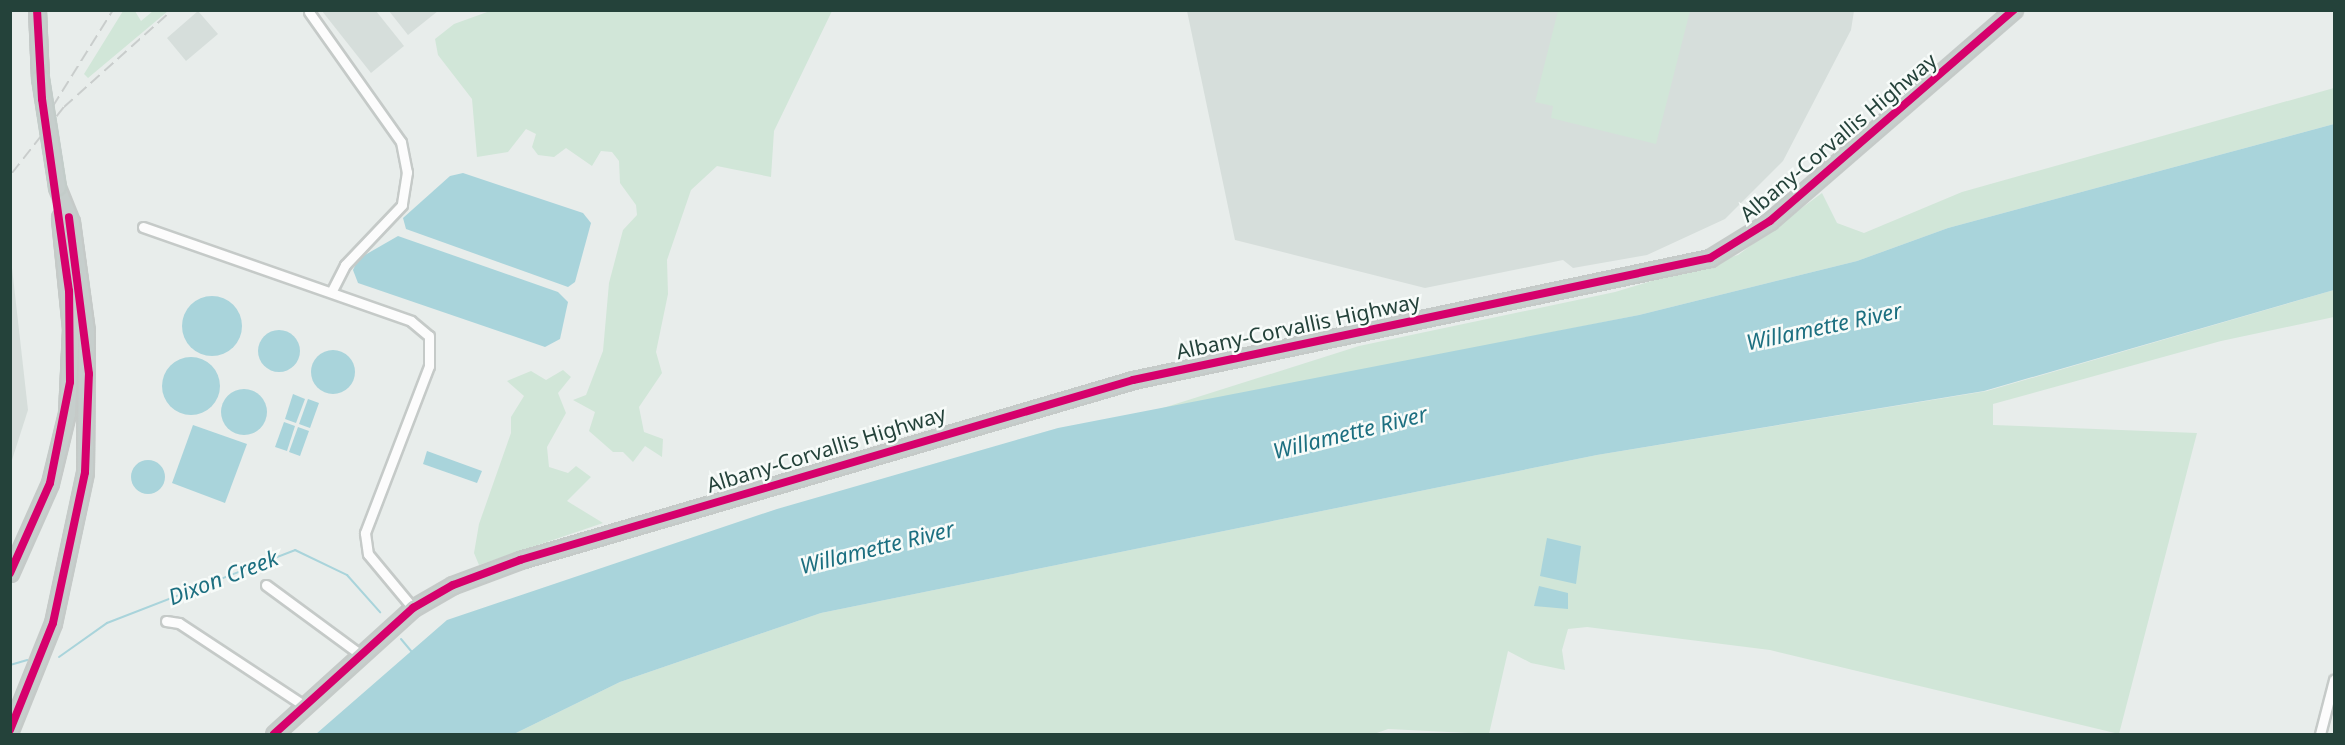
<!DOCTYPE html>
<html>
<head>
<meta charset="utf-8">
<style>
	body { margin:0 }
	#map { position:relative; width:2345px; height:745px; overflow:hidden; background:#e8edeb; font-family:"Noto Sans",sans-serif }
	div>[style] { position:absolute }
	.built>* { inset:0; background:#d6dedb }
	.green>* { inset:0; background:#d1e6d8 }
	.water>* { inset:0; background:#a9d4db }
	.round { border-radius:50% }
	.stream>* { height:2px; margin:-1px; padding:0 1px; transform-origin:1px; border-radius:1px; background:#a9d4db }
	.roads { filter:drop-shadow(2px 0 #c5cac8) drop-shadow(-2px 0 #c5cac8) drop-shadow(0 2px #c5cac8) drop-shadow(0 -2px #c5cac8) }
	.minor>* { height:9px; margin:-4.5px; padding:0 4.5px; transform-origin:4.5px; border-radius:4.5px; background:#fcfcfc }
	.trunk>* { height:15px; margin:-7.5px; padding:0 7.5px; transform-origin:7.5px; border-radius:7.5px; background:#c6cecc }
	.rail>* { height:2px; margin-top:-1px; transform-origin:0; background:repeating-linear-gradient(90deg,#c9cdcc 0 12px,transparent 0 18px) }
	.bridges { filter:drop-shadow(2px 0 #c3ccc9) drop-shadow(-2px 0 #c3ccc9) drop-shadow(0 2px #c3ccc9) drop-shadow(0 -2px #c3ccc9) }
	.trunk-bridge>* { height:15px; margin:-7.5px; padding:0 7.5px; transform-origin:7.5px; border-radius:7.5px; background:#c6cecc }
	.cycleway>* { height:8px; margin:-4px; padding:0 4px; transform-origin:4px; border-radius:4px; background:#d6006c }
	span { translate:-50% -50%; white-space:nowrap; text-align:center; line-height:1.15; -webkit-text-stroke:5px #f7fbf9; paint-order:stroke }
	.street-label { font-size:21px; color:#24423a }
	.water-label { font-size:22px; color:#1c6f80; font-style:italic }
	.frame { position:absolute; inset:0; border:12px solid #24423a; pointer-events:none }
</style>
</head>
<body>
<div id="map">
	<div class="built">
		<div style="clip-path:polygon(198px 11px,218px 34px,186px 61px,167px 38px)"></div>
		<div style="clip-path:polygon(322px 11px,376px 11px,404px 46px,371px 73px)"></div>
		<div style="clip-path:polygon(389px 11px,438px 11px,408px 35px)"></div>
		<div style="clip-path:polygon(1187px 11px,1854px 11px,1851px 30px,1783px 161px,1725px 219px,1647px 255px,1573px 268px,1563px 260px,1425px 288px,1235px 240px)"></div>
		<div style="clip-path:polygon(11px 259px,28px 410px,11px 463px,10px 463px)"></div>
	</div>
	<div class="green">
		<div style="clip-path:polygon(123px 11px,135px 11px,141px 21px,153px 11px,168px 11px,88px 78px,84px 74px)"></div>
		<div style="clip-path:polygon(490px 11px,832px 11px,774px 131px,771px 177px,717px 166px,691px 190px,667px 260px,668px 294px,656px 352px,662px 373px,639px 407px,644px 432px,663px 439px,662px 457px,645px 446px,633px 462px,623px 452px,613px 452px,589px 431px,595px 412px,573px 400px,586px 395px,603px 351px,609px 283px,623px 230px,637px 215px,636px 205px,620px 183px,619px 161px,612px 152px,601px 151px,592px 166px,566px 148px,554px 157px,538px 155px,532px 147px,536px 134px,526px 129px,508px 152px,477px 157px,472px 99px,438px 55px,435px 39px,454px 24px)"></div>
		<div style="clip-path:polygon(1558px 11px,1690px 11px,1656px 144px,1551px 118px,1553px 106px,1535px 102px)"></div>
		<div style="clip-path:polygon(2334px 88px,2334px 124px,1948px 228px,1857px 261px,1639px 315px,1144px 414px,1359px 346px,1615px 292px,1738px 255px,1822px 193px,1837px 223px,1864px 233px,1962px 192px)"></div>
		<div style="clip-path:polygon(2334px 290px,2334px 317px,2221px 341px,1993px 404px,1993px 425px,2197px 433px,2119px 734px,1770px 650px,1587px 627px,1568px 629px,1562px 650px,1565px 670px,1531px 663px,1508px 651px,1489px 734px,1388px 729px,1374px 734px,514px 734px,620px 682px,821px 613px,1597px 455px,1987px 391px)"></div>
		<div style="clip-path:polygon(563px 370px,571px 377px,558px 393px,566px 413px,547px 447px,549px 467px,568px 473px,576px 466px,591px 477px,567px 501px,603px 523px,479px 565px,474px 553px,479px 524px,511px 433px,511px 417px,524px 396px,507px 381px,531px 371px,546px 380px)"></div>
	</div>
	<div class="water">
		<div style="clip-path:polygon(2334px 124px,2334px 290px,1984px 391px,1597px 455px,821px 613px,620px 682px,514px 734px,316px 734px,447px 620px,777px 509px,1058px 428px,1639px 315px,1857px 261px,1948px 228px)"></div>
		<div style="clip-path:polygon(463px 173px,583px 213px,591px 223px,575px 282px,568px 287px,406px 229px,403px 218px,450px 176px)"></div>
		<div style="clip-path:polygon(398px 236px,558px 292px,568px 302px,560px 339px,545px 347px,358px 283px,353px 270px,358px 259px)"></div>
		<div class="round" style="left:182px;top:296px;width:60px;height:60px"></div>
		<div class="round" style="left:258px;top:330px;width:42px;height:42px"></div>
		<div class="round" style="left:311px;top:350px;width:44px;height:44px"></div>
		<div class="round" style="left:162px;top:357px;width:58px;height:58px"></div>
		<div class="round" style="left:221px;top:389px;width:46px;height:46px"></div>
		<div style="clip-path:polygon(293px 394px,305px 399px,296px 423px,285px 419px)"></div>
		<div style="clip-path:polygon(308px 399px,319px 403px,310px 428px,299px 424px)"></div>
		<div style="clip-path:polygon(284px 422px,295px 426px,287px 451px,275px 447px)"></div>
		<div style="clip-path:polygon(193px 425px,247px 444px,225px 503px,172px 483px)"></div>
		<div style="clip-path:polygon(298px 427px,309px 431px,300px 456px,289px 452px)"></div>
		<div style="clip-path:polygon(427px 451px,482px 471px,477px 483px,423px 464px)"></div>
		<div class="round" style="left:131px;top:460px;width:34px;height:34px"></div>
		<div style="clip-path:polygon(1547px 538px,1581px 546px,1576px 584px,1540px 576px)"></div>
		<div style="clip-path:polygon(1539px 586px,1568px 593px,1568px 609px,1534px 606px)"></div>
	</div>
	<div class="stream">
		<div style="left:401px;top:639px;width:16px;rotate:50deg"></div>
		<div style="left:59px;top:657px;width:59px;rotate:-35.3deg"></div>
		<div style="left:107px;top:623px;width:202px;rotate:-21.2deg"></div>
		<div style="left:295px;top:550px;width:58px;rotate:25.7deg"></div>
		<div style="left:347px;top:575px;width:50px;rotate:48.3deg"></div>
		<div style="left:10px;top:665px;width:18px;rotate:-16deg"></div>
	</div>
	<div class="roads">
		<div class="minor">
			<div style="left:309px;top:12px;width:159px;rotate:54.7deg"></div>
			<div style="left:401px;top:142px;width:31px;rotate:79deg"></div>
			<div style="left:407px;top:172px;width:33px;rotate:99deg"></div>
			<div style="left:402px;top:205px;width:83px;rotate:133.5deg"></div>
			<div style="left:345px;top:265px;width:30px;rotate:117deg"></div>
			<div style="left:143px;top:227px;width:284px;rotate:19.3deg"></div>
			<div style="left:411px;top:321px;width:23px;rotate:40deg"></div>
			<div style="left:429px;top:336px;width:30px;rotate:90deg"></div>
			<div style="left:429px;top:366px;width:179px;rotate:111deg"></div>
			<div style="left:365px;top:533px;width:21px;rotate:82deg"></div>
			<div style="left:368px;top:554px;width:70px;rotate:50.2deg"></div>
			<div style="left:266px;top:585px;width:117px;rotate:36.3deg"></div>
			<div style="left:166px;top:621px;width:13px;rotate:9deg"></div>
			<div style="left:179px;top:623px;width:151px;rotate:33.4deg"></div>
			<div style="left:2320px;top:734px;width:56px;rotate:-75.5deg"></div>
		</div>
		<div class="trunk">
			<div style="left:37px;top:10px;width:68px;rotate:87.5deg"></div>
			<div style="left:10px;top:573px;width:98px;rotate:-66deg"></div>
			<div style="left:50px;top:483px;width:72px;rotate:-76.3deg"></div>
			<div style="left:67px;top:413px;width:84px;rotate:-87.3deg"></div>
			<div style="left:71px;top:329px;width:112px;rotate:-95.7deg"></div>
			<div style="left:10px;top:730px;width:115px;rotate:-68.1deg"></div>
			<div style="left:53px;top:623px;width:154px;rotate:-78deg"></div>
			<div style="left:85px;top:472px;width:141px;rotate:-89.6deg"></div>
			<div style="left:86px;top:331px;width:110px;rotate:-97.8deg"></div>
			<div style="left:71px;top:222px;width:38px;rotate:-112deg"></div>
			<div style="left:274px;top:734px;width:188px;rotate:-42.2deg"></div>
			<div style="left:413px;top:608px;width:46px;rotate:-29.9deg"></div>
			<div style="left:453px;top:585px;width:72px;rotate:-20.5deg"></div>
			<div style="left:520px;top:560px;width:639px;rotate:-16.36deg"></div>
			<div style="left:1133px;top:380px;width:590px;rotate:-11.94deg"></div>
			<div style="left:1710px;top:258px;width:70px;rotate:-31.7deg"></div>
			<div style="left:1770px;top:221px;width:323px;rotate:-40.9deg"></div>
		</div>
	</div>
	<div class="rail">
		<div style="left:43px;top:122px;width:132px;rotate:-58deg"></div>
		<div style="left:12px;top:173px;width:84px;rotate:-51.8deg"></div>
		<div style="left:64px;top:107px;width:145px;rotate:-41.9deg"></div>
	</div>
	<div class="bridges">
		<div class="trunk-bridge">
			<div style="left:40px;top:78px;width:110px;rotate:81.1deg"></div>
		</div>
	</div>
	<div class="cycleway">
		<div style="left:10px;top:573px;width:98px;rotate:-66deg"></div>
		<div style="left:50px;top:483px;width:103px;rotate:-78.8deg"></div>
		<div style="left:70px;top:382px;width:91px;rotate:-90.6deg"></div>
		<div style="left:69px;top:291px;width:194px;rotate:-98deg"></div>
		<div style="left:42px;top:99px;width:89px;rotate:-93.2deg"></div>
		<div style="left:10px;top:730px;width:115px;rotate:-68.1deg"></div>
		<div style="left:53px;top:623px;width:154px;rotate:-78deg"></div>
		<div style="left:85px;top:472px;width:98px;rotate:-87.7deg"></div>
		<div style="left:89px;top:374px;width:158px;rotate:-97.3deg"></div>
		<div style="left:274px;top:734px;width:188px;rotate:-42.2deg"></div>
		<div style="left:413px;top:608px;width:46px;rotate:-29.9deg"></div>
		<div style="left:453px;top:585px;width:72px;rotate:-20.5deg"></div>
		<div style="left:520px;top:560px;width:639px;rotate:-16.36deg"></div>
		<div style="left:1133px;top:380px;width:590px;rotate:-11.94deg"></div>
		<div style="left:1710px;top:258px;width:70px;rotate:-31.7deg"></div>
		<div style="left:1770px;top:221px;width:323px;rotate:-40.9deg"></div>
	</div>
	<div class="street-label">
		<span style="left:1838px;top:137px;rotate:-40deg">Albany-Corvallis Highway</span>
		<span style="left:1298px;top:326px;rotate:-12deg">Albany-Corvallis Highway</span>
		<span style="left:826px;top:449px;rotate:-17deg">Albany-Corvallis Highway</span>
	</div>
	<div class="water-label">
		<span style="left:1824px;top:326px;rotate:-12deg">Willamette River</span>
		<span style="left:1350px;top:432px;rotate:-14deg">Willamette River</span>
		<span style="left:877px;top:547px;rotate:-14deg">Willamette River</span>
		<span style="left:223px;top:577px;rotate:-21deg">Dixon Creek</span>
	</div>
	<div class="frame"></div>
</div>
</body>
</html>
